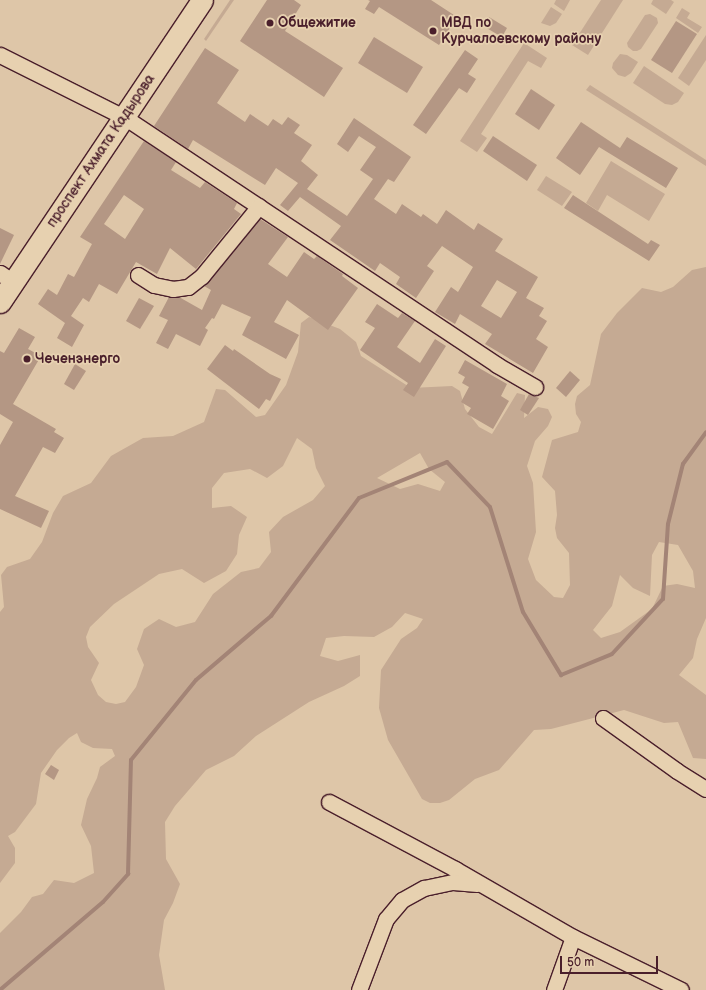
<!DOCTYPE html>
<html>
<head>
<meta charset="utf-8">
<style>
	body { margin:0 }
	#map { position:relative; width:706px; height:990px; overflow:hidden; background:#dec6a8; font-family:"Balsamiq Sans",sans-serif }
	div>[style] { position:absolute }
	.green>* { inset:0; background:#c5aa93 }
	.stream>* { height:4px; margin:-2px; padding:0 2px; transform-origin:2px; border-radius:2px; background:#a38476 }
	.building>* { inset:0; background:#b49784 }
	.roads { filter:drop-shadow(1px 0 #4a1f2b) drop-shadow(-1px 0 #4a1f2b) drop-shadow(0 1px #4a1f2b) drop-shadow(0 -1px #4a1f2b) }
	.street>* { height:15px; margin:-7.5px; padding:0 7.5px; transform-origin:7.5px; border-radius:7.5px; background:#e7d1b0 }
	.secondary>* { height:21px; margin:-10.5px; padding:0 10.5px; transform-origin:10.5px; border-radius:10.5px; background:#e7d1b0 }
	.dots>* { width:11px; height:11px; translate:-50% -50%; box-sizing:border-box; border:2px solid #e7d1b0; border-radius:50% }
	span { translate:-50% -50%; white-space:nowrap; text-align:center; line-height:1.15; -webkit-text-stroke:3.5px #e7d1b0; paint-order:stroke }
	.poi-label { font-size:14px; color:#4a1f2b; font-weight:700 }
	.left { translate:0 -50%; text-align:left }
	.street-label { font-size:14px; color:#4a1f2b }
	.scale { position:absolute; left:560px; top:956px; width:98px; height:18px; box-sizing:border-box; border:2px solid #4a1f2b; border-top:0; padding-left:5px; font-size:12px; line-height:14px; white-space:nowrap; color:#4a1f2b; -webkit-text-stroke:3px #e7d1b0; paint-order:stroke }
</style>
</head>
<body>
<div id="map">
	<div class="green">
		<div style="clip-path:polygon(230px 0,234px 0,206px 41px,204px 39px)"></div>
		<div style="clip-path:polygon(556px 0,570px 0,564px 11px,554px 4px)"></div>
		<div style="clip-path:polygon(601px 0,623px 0,588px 55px,572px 45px)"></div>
		<div style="clip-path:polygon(653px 0,671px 0,674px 2px,666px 14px,651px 4px)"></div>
		<div style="clip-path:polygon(551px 7px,562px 14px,556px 23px,550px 26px,541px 23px)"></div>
		<div style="clip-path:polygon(682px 8px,690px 13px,687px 18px,702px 27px,698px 33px,676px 18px)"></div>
		<div style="clip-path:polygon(650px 14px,657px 18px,658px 23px,641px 49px,637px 51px,633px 51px,628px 47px,627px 43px,645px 15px)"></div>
		<div style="clip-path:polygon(706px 35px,706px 60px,689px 86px,678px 78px)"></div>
		<div style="clip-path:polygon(524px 43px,547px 58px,541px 68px,528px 61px,481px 134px,487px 138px,477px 152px,460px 141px)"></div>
		<div style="clip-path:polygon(620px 54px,627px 55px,638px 62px,631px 73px,625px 77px,618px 75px,612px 68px,613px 63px)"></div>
		<div style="clip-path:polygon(644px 66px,684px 93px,678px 102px,672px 105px,665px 104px,633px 83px)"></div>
		<div style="clip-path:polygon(590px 85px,706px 160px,706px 166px,586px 90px)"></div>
		<div style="clip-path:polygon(611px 161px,665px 194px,649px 221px,607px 195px,598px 211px,586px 203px)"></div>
		<div style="clip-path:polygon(546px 176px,572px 192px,562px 206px,537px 190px)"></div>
		<div style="clip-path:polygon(evenodd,706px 267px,706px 618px,697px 639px,693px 658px,679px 675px,706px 695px,706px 759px,693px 758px,678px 722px,664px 723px,624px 710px,551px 729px,534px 730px,499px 770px,475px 779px,449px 800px,440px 803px,430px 803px,422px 799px,388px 740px,379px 708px,381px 670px,401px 639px,417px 628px,423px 619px,405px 613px,392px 627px,374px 637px,344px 636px,326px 638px,320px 656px,338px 661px,360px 655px,360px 676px,344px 686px,309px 702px,256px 736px,234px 756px,206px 770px,175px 806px,165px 822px,166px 859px,180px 884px,173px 903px,164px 920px,159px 955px,165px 990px,0 990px,0 933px,21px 912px,32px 897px,43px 894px,54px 880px,74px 883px,94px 873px,91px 846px,81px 825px,87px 799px,97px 778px,100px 767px,115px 756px,112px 749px,93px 748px,81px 742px,77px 733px,69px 738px,57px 750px,41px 773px,36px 804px,15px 832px,8px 836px,15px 848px,15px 863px,0 883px,0 612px,4px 607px,1px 575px,7px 567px,30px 559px,42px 542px,53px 513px,63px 496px,91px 483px,111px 456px,143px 438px,173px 436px,204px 422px,216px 389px,225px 390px,256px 417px,265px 415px,286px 385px,298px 352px,301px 323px,309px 317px,340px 329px,356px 342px,361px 356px,411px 388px,452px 386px,460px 391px,465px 409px,479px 427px,492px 434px,517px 393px,525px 395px,524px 418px,538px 407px,548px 409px,552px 417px,548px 426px,535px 441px,527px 466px,533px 483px,536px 532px,528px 559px,536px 580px,554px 597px,563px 598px,570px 585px,569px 553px,557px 538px,555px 528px,557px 515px,555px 491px,542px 477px,552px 440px,578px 432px,581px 422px,576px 414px,575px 404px,577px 396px,590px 385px,601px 334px,617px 313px,642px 288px,661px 292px,673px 287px,692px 270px,706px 267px,297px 438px,312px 449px,316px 468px,325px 486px,313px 500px,283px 517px,269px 532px,271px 552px,259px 568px,241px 572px,213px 594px,195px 622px,176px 627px,159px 619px,144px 629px,137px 649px,144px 665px,136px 687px,125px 702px,116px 704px,106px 702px,98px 695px,91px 680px,99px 663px,88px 647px,86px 637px,90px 627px,114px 604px,159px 574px,182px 569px,204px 583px,226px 571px,237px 554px,239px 535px,247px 517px,231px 506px,212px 508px,212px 488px,224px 473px,250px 469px,267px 478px,283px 466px,297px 438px,706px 267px,420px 453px,429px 469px,445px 482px,440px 491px,418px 484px,400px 489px,377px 478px,420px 453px,706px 267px,659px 542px,678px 545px,693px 571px,695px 588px,677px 584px,663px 586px,652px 609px,620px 632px,601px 638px,593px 630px,612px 606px,620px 575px,633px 588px,650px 596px,652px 555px,659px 542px)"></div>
	</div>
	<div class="stream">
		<div style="left:0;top:990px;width:135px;rotate:-40.5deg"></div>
		<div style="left:103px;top:902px;width:38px;rotate:-48deg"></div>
		<div style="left:128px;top:874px;width:114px;rotate:-88.5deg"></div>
		<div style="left:131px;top:760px;width:103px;rotate:-50.9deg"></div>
		<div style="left:196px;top:680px;width:99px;rotate:-40.5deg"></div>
		<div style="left:271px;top:616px;width:147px;rotate:-53.3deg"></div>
		<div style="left:359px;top:498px;width:95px;rotate:-22.2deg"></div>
		<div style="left:447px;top:462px;width:62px;rotate:46.3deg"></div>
		<div style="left:490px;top:507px;width:110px;rotate:72.6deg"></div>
		<div style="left:523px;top:612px;width:74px;rotate:58.9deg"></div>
		<div style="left:561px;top:675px;width:55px;rotate:-22.4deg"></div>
		<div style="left:612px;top:654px;width:75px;rotate:-47.2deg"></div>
		<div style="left:663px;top:599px;width:75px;rotate:-86.2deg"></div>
		<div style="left:668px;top:524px;width:62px;rotate:-76deg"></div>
		<div style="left:683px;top:464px;width:39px;rotate:-54deg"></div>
	</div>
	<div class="building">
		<div style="clip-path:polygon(267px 0,294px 0,301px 5px,285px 31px,343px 68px,324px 97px,240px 41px)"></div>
		<div style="clip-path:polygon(368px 0,431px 0,457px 17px,439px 45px,379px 7px,374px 14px,365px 9px,370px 1px)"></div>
		<div style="clip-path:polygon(489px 17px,507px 28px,502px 37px,483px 26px)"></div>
		<div style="clip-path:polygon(676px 21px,697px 34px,672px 73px,651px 60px)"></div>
		<div style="clip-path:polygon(374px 37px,423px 67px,407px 93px,358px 63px)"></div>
		<div style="clip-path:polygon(evenodd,205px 48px,239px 70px,217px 103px,245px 122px,250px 114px,268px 126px,273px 119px,282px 125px,288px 117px,300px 125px,294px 133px,312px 145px,301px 161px,318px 175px,307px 189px,347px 216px,373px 179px,360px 170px,376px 147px,359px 136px,348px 152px,337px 144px,354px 118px,411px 157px,394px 182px,388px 179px,374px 199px,396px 214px,402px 204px,421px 217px,423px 214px,437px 224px,446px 210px,474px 230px,478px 223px,503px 239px,495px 251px,538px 277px,526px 298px,544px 308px,539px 316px,547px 321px,536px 339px,548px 347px,533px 373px,485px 344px,492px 334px,460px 314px,455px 324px,435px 312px,451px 287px,458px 292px,473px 267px,442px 246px,427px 266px,434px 271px,416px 298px,396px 284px,400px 277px,380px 263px,375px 271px,330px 240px,341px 226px,300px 197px,288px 211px,280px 205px,298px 183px,276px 168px,265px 185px,193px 140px,188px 149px,154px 126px,205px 48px,497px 280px,517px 292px,501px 318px,481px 306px,497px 280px)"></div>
		<div style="clip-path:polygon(465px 50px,478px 59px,468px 74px,476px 79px,467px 93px,459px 88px,426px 134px,413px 125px)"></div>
		<div style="clip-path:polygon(531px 89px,555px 105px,539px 130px,515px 114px)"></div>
		<div style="clip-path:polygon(581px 122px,620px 148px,627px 137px,678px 168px,666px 188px,599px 147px,580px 175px,556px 158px)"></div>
		<div style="clip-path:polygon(493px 136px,537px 165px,527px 181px,483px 151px)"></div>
		<div style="clip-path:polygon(evenodd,144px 141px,176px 162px,171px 170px,200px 188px,205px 182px,237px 203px,234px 209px,241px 214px,196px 269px,170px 248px,157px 274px,136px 262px,117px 294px,99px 284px,89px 302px,83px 298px,71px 316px,84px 325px,72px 347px,57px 338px,65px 323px,38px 304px,48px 289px,57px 295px,68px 274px,74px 277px,92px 244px,80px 237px,144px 141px,124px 195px,144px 209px,125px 239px,104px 224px,124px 195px)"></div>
		<div style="clip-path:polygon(573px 195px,648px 244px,651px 240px,660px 245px,649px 261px,564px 208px)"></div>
		<div style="clip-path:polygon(260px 219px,288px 237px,268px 264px,287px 277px,304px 252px,314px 259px,317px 256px,343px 274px,342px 276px,358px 288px,328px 330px,287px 300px,274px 322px,299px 335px,286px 359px,242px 335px,251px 317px,222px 304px,214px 319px,212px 318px,205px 328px,208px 330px,200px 346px,176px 334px,168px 349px,156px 343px,168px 320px,159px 316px,169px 297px,179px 297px,202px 310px,211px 290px,204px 286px)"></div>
		<div style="clip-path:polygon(0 228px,14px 235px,0 264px)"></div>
		<div style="clip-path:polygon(139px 298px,154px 306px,140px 329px,126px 321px)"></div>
		<div style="clip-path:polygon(377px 304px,398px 318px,402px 313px,415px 321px,397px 347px,420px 363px,435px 339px,446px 346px,414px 397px,403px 390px,408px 383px,360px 350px,375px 328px,365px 322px)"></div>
		<div style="clip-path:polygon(19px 328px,35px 337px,28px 349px,41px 356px,13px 404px,56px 429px,54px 432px,64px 438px,55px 453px,43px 447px,15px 496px,49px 511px,41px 528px,0 509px,0 445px,13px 422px,0 414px,0 351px,4px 353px)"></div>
		<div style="clip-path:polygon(225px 345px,233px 351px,234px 349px,270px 374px,281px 379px,270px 401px,266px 399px,259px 409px,207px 369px)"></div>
		<div style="clip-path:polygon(465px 360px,507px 384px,501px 396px,509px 401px,493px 429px,467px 414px,471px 408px,461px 402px,469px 387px,462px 383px,465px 377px,458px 373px)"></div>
		<div style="clip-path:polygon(75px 364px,86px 371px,74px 390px,64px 384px)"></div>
		<div style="clip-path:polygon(570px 371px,580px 380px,566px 397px,556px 388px)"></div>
		<div style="clip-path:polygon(529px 394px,539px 398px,528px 415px,520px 410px)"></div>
		<div style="clip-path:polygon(51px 765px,59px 770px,54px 780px,45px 774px)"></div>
	</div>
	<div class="roads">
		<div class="street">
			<div style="left:0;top:55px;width:139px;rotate:26.6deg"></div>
			<div style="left:124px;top:117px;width:448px;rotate:33.6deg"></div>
			<div style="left:497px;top:365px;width:44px;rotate:30.1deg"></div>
			<div style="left:0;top:273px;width:16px;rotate:35deg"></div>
			<div style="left:138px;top:275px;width:19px;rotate:32deg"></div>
			<div style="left:154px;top:285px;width:19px;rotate:12deg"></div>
			<div style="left:173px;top:289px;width:15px;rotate:-8deg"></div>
			<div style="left:188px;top:287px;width:18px;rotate:-38deg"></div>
			<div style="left:202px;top:276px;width:90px;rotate:-50.8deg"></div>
			<div style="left:603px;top:718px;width:91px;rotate:35.6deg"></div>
			<div style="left:677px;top:771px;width:34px;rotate:32deg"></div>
			<div style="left:329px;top:802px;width:143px;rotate:28deg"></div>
			<div style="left:455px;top:869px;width:136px;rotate:30deg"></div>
			<div style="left:573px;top:937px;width:120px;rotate:26.1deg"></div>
			<div style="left:359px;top:990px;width:76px;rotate:-69.2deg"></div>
			<div style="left:386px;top:919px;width:25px;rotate:-50deg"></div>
			<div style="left:402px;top:900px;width:25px;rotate:-29deg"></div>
			<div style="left:424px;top:888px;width:30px;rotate:-12deg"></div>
			<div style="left:453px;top:882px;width:24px;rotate:5deg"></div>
			<div style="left:554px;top:990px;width:56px;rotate:-70.3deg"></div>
		</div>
		<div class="secondary">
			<div style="left:0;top:302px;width:363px;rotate:-56.2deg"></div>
		</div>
	</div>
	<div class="dots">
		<div style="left:270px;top:23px;background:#4a1f2b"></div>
		<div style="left:433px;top:31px;background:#4a1f2b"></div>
		<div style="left:27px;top:359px;background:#4a1f2b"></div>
	</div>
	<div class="poi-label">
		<span class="left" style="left:278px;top:23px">Общежитие</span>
		<span class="left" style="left:441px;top:31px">МВД по<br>Курчалоевскому району</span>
		<span class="left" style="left:35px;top:359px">Чеченэнерго</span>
	</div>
	<div class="street-label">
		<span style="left:101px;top:151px;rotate:-56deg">проспект Ахмата Кадырова</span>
	</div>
	<div class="scale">50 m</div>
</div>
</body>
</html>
